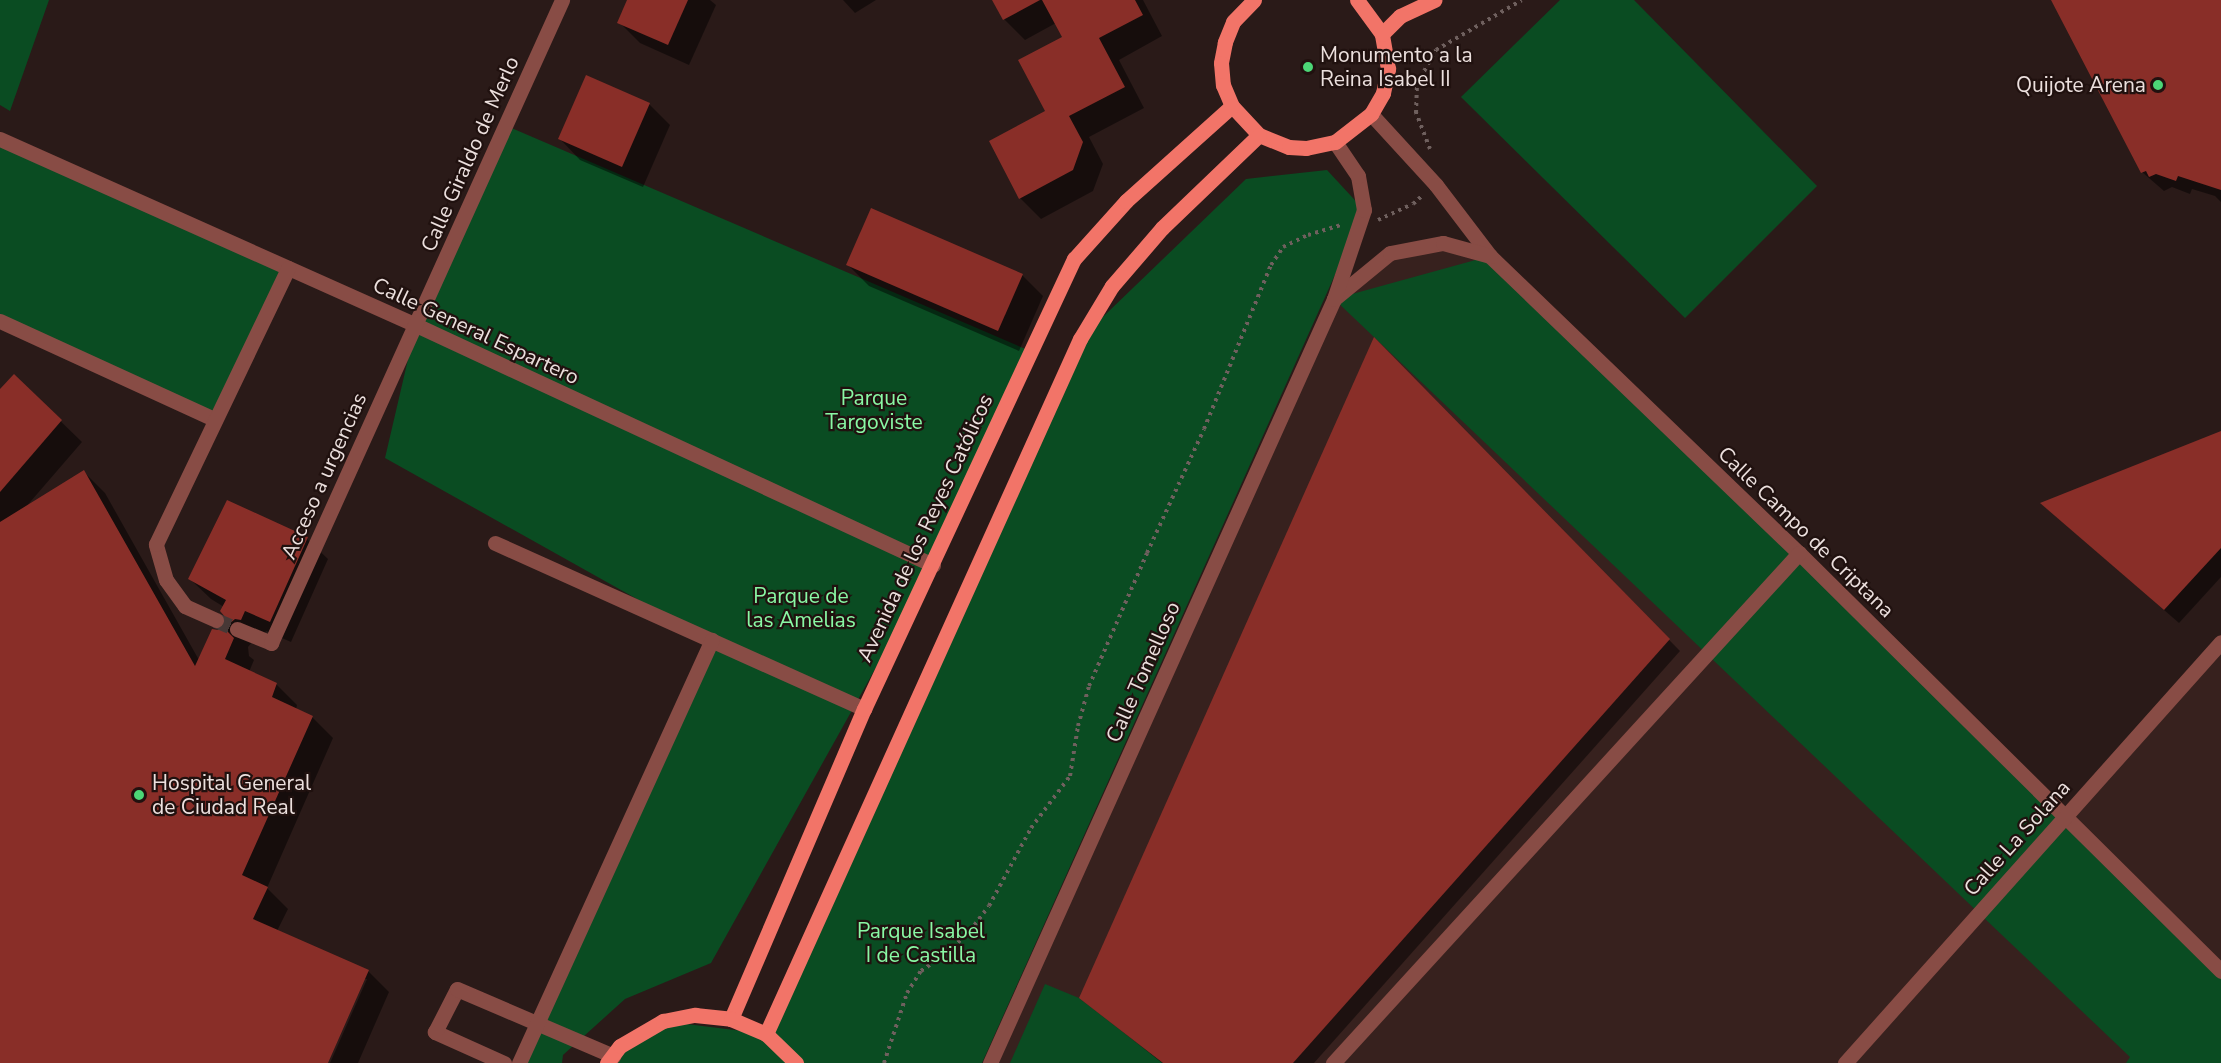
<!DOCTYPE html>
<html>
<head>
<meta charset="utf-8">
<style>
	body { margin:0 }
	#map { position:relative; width:2221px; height:1063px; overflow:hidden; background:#2a1a18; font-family:"Nunito Sans",sans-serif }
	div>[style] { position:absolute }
	.built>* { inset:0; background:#37211e }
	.green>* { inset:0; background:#0a4c22 }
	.shadow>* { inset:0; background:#0007 }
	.building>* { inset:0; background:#892e28 }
	.minor-tunnel>* { height:15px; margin-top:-7.5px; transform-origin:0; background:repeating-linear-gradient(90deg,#473836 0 15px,transparent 0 23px) }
	.path>* { height:4px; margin-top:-2px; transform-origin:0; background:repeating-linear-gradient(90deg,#6f605e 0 3px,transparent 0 7.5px) }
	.minor>* { height:15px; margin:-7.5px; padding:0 7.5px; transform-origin:7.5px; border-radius:7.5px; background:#884c45 }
	.major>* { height:15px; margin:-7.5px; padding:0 7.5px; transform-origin:7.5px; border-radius:7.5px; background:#f27468 }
	.dots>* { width:16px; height:16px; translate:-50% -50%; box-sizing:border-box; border:3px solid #20110f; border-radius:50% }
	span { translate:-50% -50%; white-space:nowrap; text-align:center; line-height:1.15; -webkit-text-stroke:4.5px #20110f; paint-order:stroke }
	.poi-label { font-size:21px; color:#ece0de }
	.left { translate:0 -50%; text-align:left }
	.right { translate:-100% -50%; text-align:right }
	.street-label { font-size:21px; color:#ece0de }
	.park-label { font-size:21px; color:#89f8a4 }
</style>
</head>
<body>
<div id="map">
	<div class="built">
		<div style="clip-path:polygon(1443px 243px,1490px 256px,2065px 815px,2221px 647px,2221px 1063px,990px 1063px,1334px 299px,1390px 253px)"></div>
	</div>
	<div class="green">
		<div style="clip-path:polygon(0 0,49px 0,10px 111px,0 105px)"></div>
		<div style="clip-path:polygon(1560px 0,1634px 0,1817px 186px,1685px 318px,1461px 97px)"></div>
		<div style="clip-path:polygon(507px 126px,1030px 351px,933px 565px,711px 963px,625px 999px,563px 1055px,562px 1063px,519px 1063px,712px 641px,385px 458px,416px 325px)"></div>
		<div style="clip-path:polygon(0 140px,288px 268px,214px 419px,0 315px)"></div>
		<div style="clip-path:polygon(1327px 170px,1364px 210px,982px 1063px,610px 1063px,663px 1021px,766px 1034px,1080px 339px,1246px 179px)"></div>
		<div style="clip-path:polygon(1490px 256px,2221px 974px,2221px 1063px,2126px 1063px,2130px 1057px,1334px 299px)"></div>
		<div style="clip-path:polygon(1045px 984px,1079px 998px,1163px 1063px,1010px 1063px)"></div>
	</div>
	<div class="shadow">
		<div style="clip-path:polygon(629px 0,710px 0,716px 5px,689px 65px,640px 43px,619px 22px)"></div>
		<div style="clip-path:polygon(843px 0,876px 0,855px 13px)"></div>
		<div style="clip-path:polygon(994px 0,1143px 0,1162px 36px,1119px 60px,1144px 108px,1089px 137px,1103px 164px,1093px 191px,1041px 219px,1020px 198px,1047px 112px,1064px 38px,1056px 23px,1025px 40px,1004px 19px)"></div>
		<div style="clip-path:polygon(2053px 0,2221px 0,2221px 202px,2215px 196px,2192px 189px,2190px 194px,2172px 187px,2164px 191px,2142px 172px)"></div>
		<div style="clip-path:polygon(649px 104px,670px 125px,643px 187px,580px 160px,560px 139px)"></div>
		<div style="clip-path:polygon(848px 265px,1022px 275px,1043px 296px,1019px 351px,869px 286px)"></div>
		<div style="clip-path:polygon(1375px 340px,1680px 651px,1314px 1063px,1162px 1063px,1081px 998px)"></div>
		<div style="clip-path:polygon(14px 376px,82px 442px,25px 508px,84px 472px,105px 493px,199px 660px,218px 631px,226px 625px,227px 618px,224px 607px,211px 599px,190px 579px,307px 539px,328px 559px,291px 642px,266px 631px,262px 641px,253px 641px,248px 647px,249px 656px,254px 660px,249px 672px,276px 684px,297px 705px,296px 710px,312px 717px,333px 738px,267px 888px,288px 909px,277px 931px,368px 971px,389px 992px,358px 1063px,330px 1063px,367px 979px,364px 979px,326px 1063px,0 1063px,0 391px)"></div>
		<div style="clip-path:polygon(2221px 433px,2221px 577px,2179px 623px,2042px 504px)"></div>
	</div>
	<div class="building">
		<div style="clip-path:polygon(627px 0,688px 0,668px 45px,617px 23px)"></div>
		<div style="clip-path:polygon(992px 0,1040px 0,1003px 20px)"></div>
		<div style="clip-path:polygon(1042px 0,1135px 0,1143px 15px,1099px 38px,1125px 87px,1069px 116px,1083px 142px,1073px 170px,1019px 199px,989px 141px,1045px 111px,1018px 60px,1062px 37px)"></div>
		<div style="clip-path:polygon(2051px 0,2221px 0,2221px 190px,2178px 176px,2176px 181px,2156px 174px,2149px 177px,2146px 171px,2141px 173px)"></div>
		<div style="clip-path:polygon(586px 75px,650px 103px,622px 167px,558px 139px)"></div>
		<div style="clip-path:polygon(871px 208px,1023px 274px,998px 331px,846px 265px)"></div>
		<div style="clip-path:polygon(1374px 337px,1670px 639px,1293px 1063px,1163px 1063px,1079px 998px)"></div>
		<div style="clip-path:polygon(14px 374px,62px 420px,0 492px,0 389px)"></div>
		<div style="clip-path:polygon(2221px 431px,2221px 548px,2164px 610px,2040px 503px)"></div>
		<div style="clip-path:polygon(84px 470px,195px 666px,212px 629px,218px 630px,225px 625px,226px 618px,220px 611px,226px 600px,188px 579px,227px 500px,308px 537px,270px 622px,245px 611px,241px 620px,235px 619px,228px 625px,227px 631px,234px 638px,225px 659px,277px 683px,272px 697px,313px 716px,242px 875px,268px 887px,253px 919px,369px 970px,328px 1063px,0 1063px,0 522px)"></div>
	</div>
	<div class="minor-tunnel">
		<div style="left:216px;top:620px;width:23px;rotate:23deg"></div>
	</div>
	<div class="path">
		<div style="left:1430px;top:149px;width:39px;rotate:-111deg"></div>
		<div style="left:1416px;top:113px;width:29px;rotate:-88deg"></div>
		<div style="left:1417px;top:84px;width:39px;rotate:-61deg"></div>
		<div style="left:1436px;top:50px;width:99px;rotate:-30.2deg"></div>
		<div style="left:1378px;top:220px;width:38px;rotate:-25deg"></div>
		<div style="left:1413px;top:204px;width:13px;rotate:-42deg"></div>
		<div style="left:884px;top:1063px;width:74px;rotate:-71.8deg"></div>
		<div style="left:907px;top:993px;width:26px;rotate:-58deg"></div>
		<div style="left:921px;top:971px;width:32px;rotate:-35deg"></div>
		<div style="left:947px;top:953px;width:32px;rotate:-44deg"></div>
		<div style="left:970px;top:931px;width:31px;rotate:-53deg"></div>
		<div style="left:989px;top:906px;width:89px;rotate:-61.7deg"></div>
		<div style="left:1031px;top:828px;width:65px;rotate:-53.1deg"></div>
		<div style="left:1070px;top:776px;width:51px;rotate:-80.9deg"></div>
		<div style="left:1078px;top:726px;width:41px;rotate:-74.6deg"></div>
		<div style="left:1089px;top:686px;width:145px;rotate:-66.4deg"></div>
		<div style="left:1147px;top:553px;width:136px;rotate:-65.3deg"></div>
		<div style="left:1204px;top:429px;width:177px;rotate:-67.8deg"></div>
		<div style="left:1271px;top:265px;width:22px;rotate:-56deg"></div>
		<div style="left:1283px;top:247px;width:28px;rotate:-26deg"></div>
		<div style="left:1308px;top:235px;width:34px;rotate:-17deg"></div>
	</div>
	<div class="minor">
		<div style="left:1371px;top:114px;width:96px;rotate:47.5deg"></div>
		<div style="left:1436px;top:185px;width:89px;rotate:52.7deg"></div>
		<div style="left:1490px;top:256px;width:429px;rotate:43.9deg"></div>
		<div style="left:1799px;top:553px;width:594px;rotate:44.73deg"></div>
		<div style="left:0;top:139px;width:456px;rotate:24.1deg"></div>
		<div style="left:416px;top:325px;width:570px;rotate:24.9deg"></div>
		<div style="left:1334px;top:299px;width:72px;rotate:-39.4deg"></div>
		<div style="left:1390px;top:253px;width:54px;rotate:-10.7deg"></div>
		<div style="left:1443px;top:243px;width:49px;rotate:15.5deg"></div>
		<div style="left:0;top:321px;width:235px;rotate:24.6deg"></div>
		<div style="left:495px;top:543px;width:405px;rotate:24.2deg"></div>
		<div style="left:216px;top:620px;width:34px;rotate:-156deg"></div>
		<div style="left:185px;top:606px;width:32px;rotate:-126deg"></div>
		<div style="left:166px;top:580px;width:37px;rotate:-106deg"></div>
		<div style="left:156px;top:544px;width:306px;rotate:-64.4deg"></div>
		<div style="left:237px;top:629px;width:37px;rotate:22deg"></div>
		<div style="left:271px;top:643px;width:706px;rotate:-65.65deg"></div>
		<div style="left:504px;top:1063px;width:76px;rotate:-155.8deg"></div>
		<div style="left:435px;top:1032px;width:48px;rotate:-62.9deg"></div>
		<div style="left:457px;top:989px;width:170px;rotate:23.2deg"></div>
		<div style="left:519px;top:1063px;width:465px;rotate:-65.5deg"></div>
		<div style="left:990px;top:1063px;width:838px;rotate:-65.76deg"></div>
		<div style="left:1334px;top:299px;width:94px;rotate:-71.4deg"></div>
		<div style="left:1364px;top:210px;width:35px;rotate:-100deg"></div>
		<div style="left:1358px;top:176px;width:41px;rotate:-124.1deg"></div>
		<div style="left:1333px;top:1063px;width:691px;rotate:-47.58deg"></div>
		<div style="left:1845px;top:1063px;width:564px;rotate:-48.23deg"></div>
	</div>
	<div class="major">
		<div style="left:1254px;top:0;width:30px;rotate:134deg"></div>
		<div style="left:1233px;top:22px;width:22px;rotate:112deg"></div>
		<div style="left:1225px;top:42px;width:21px;rotate:101deg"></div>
		<div style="left:1221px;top:63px;width:22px;rotate:85deg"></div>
		<div style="left:1223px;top:85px;width:23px;rotate:67deg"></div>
		<div style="left:1232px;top:106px;width:40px;rotate:47deg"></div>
		<div style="left:1259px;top:135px;width:32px;rotate:22deg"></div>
		<div style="left:1289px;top:147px;width:17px;rotate:3deg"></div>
		<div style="left:1306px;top:148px;width:30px;rotate:-12deg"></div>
		<div style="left:1335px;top:142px;width:46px;rotate:-37.9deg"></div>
		<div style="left:1371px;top:114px;width:24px;rotate:-60deg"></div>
		<div style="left:1383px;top:93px;width:25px;rotate:-78deg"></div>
		<div style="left:1388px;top:69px;width:36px;rotate:-100deg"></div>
		<div style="left:1382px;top:34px;width:42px;rotate:-126.3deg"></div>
		<div style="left:1382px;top:34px;width:25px;rotate:-45deg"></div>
		<div style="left:1400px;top:16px;width:38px;rotate:-25deg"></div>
		<div style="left:731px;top:1019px;width:337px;rotate:-66.8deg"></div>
		<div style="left:864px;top:709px;width:497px;rotate:-65deg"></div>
		<div style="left:1074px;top:259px;width:78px;rotate:-48.1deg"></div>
		<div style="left:1126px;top:201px;width:142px;rotate:-41.9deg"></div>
		<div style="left:766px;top:1034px;width:763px;rotate:-65.69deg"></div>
		<div style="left:1080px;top:339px;width:62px;rotate:-58.9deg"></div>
		<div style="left:1112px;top:286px;width:77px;rotate:-49.2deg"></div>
		<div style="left:1162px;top:228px;width:134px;rotate:-43.8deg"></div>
		<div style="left:607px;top:1063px;width:21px;rotate:-53deg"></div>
		<div style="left:620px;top:1046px;width:50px;rotate:-30.2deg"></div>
		<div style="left:663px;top:1021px;width:33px;rotate:-11deg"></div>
		<div style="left:695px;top:1015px;width:36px;rotate:6deg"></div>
		<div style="left:731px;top:1019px;width:38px;rotate:23deg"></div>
		<div style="left:766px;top:1034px;width:42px;rotate:44deg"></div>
	</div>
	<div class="dots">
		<div style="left:1308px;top:67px;background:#4cd676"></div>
		<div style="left:2158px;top:85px;background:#4cd676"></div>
		<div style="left:139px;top:795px;background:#4cd676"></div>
	</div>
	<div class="poi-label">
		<span class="left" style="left:1320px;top:67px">Monumento a la<br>Reina Isabel II</span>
		<span class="right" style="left:2146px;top:85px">Quijote Arena</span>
		<span class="left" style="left:152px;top:795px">Hospital General<br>de Ciudad Real</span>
	</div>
	<div class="street-label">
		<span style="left:470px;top:154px;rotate:-66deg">Calle Giraldo de Merlo</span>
		<span style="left:476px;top:331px;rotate:25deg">Calle General Espartero</span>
		<span style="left:324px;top:476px;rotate:-66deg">Acceso a urgencias</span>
		<span style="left:925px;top:528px;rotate:-65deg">Avenida de los Reyes Católicos</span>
		<span style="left:1806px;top:532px;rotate:44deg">Calle Campo de Criptana</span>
		<span style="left:1143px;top:672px;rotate:-66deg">Calle Tomelloso</span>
		<span style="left:2017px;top:838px;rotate:-48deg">Calle La Solana</span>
	</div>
	<div class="park-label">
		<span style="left:874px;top:410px">Parque<br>Targoviste</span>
		<span style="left:801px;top:608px">Parque de<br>las Amelias</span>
		<span style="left:921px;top:943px">Parque Isabel<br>I de Castilla</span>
	</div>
</div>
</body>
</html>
